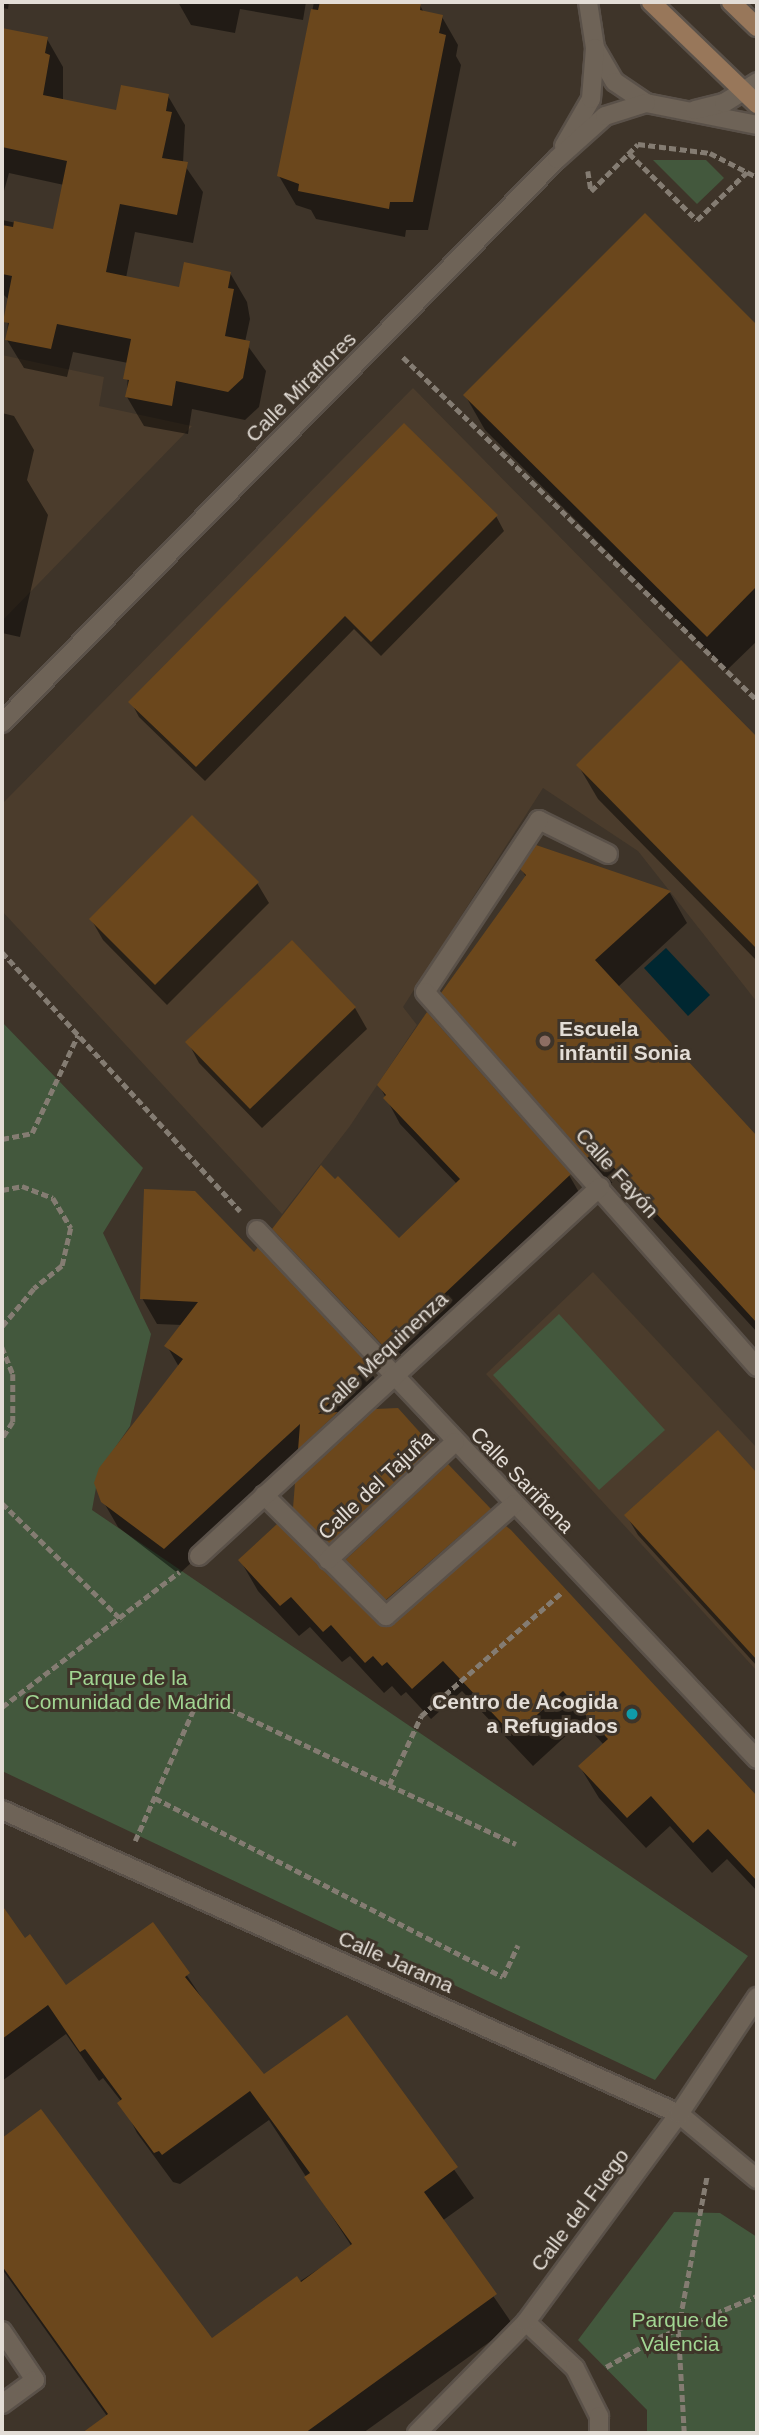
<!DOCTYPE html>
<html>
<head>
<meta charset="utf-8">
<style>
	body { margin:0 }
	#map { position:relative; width:759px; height:2435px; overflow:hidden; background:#3e3429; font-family:Helvetica,sans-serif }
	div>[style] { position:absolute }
	.built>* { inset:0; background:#4b3c2c }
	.green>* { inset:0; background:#43583d }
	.water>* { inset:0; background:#002731 }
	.shadow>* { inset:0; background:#0007 }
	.building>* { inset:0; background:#6b471c }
	.path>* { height:4.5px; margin-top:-2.25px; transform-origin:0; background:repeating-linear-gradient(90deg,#847c72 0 7px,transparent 0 10.5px) }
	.roads { filter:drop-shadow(2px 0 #5a5149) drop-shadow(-2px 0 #5a5149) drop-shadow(0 2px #5a5149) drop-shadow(0 -2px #5a5149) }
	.street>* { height:18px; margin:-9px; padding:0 9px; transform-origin:9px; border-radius:9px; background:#6e6357 }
	.secondary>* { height:18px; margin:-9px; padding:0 9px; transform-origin:9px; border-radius:9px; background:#98775a }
	.dots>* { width:19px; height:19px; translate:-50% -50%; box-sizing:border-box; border:4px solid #3e3429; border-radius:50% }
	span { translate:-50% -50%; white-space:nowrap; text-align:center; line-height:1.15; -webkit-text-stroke:6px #3e3429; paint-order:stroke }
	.street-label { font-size:21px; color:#e3ddd6 }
	.poi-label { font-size:21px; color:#e3ddd6; font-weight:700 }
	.left { translate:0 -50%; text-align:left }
	.right { translate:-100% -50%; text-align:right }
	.park-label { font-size:21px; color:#a1d592 }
	.frame { position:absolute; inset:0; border:4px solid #e3ddd6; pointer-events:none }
</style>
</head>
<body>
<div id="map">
	<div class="built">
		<div style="clip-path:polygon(2px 355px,104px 377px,99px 406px,192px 426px,2px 621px)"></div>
		<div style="clip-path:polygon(413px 388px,757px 737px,757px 1002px,638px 851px,543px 788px,403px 1007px,417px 1025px,350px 1126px,282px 1214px,2px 911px,2px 804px)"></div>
		<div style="clip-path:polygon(593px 1272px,757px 1448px,757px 1671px,486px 1374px)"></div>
	</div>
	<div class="green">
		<div style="clip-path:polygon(653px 160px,706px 160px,724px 178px,697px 204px)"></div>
		<div style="clip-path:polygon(2px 1022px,143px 1168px,103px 1233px,151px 1334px,130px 1426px,99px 1471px,92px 1510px,748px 1956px,655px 2080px,2px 1771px)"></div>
		<div style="clip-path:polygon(559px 1314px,665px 1430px,599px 1490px,493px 1375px)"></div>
		<div style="clip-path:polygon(674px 2212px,720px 2213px,757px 2237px,757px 2433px,647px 2433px,647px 2410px,578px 2340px)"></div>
	</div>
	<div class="water">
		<div style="clip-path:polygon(666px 948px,710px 995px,688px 1016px,644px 968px)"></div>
	</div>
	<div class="shadow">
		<div style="clip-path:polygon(2px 2px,9px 2px,8px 9px,2px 8px)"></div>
		<div style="clip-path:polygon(178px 2px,306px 2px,303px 20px,240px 9px,235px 33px,191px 25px)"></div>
		<div style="clip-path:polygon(314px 2px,420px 5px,424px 13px,442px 17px,458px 45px,456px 56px,461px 65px,428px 230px,406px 230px,405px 237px,316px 219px,311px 210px,296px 205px,279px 176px)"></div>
		<div style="clip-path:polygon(2px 30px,47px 39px,63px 67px,63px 101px,117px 113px,168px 96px,185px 125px,183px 163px,203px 192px,193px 243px,135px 232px,126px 278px,181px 289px,230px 273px,247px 302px,250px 319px,245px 342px,266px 371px,259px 407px,245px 420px,192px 409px,188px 434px,144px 426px,127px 397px,128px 363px,73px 352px,67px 377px,24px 368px,7px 340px,9px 300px,2px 293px,2px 220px,55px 231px,64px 185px,9px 173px,2px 198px)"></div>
		<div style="clip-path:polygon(645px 215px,757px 327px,757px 641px,727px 670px,485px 430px,465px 395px)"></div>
		<div style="clip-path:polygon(2px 413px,14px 416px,34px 450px,27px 480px,48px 515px,20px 637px,2px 633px)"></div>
		<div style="clip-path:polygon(496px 516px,504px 531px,381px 656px,354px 629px,205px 781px,139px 717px,131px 702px)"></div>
		<div style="clip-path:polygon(681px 662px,757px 739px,757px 961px,598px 799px,578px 765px)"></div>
		<div style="clip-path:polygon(537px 847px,670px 893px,687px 923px,618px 987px,757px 1138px,757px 1332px,616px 1179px,606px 1188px,461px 1024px,443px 993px,526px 877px,522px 870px)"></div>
		<div style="clip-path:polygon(257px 883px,269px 903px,167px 1005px,103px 940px,91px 919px)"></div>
		<div style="clip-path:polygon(292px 943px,355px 1008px,367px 1029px,262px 1128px,199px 1063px,188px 1042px)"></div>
		<div style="clip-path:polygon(379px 1085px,569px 1175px,584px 1201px,401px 1374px,289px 1255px,274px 1229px,335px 1182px,399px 1240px,457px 1184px,400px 1124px)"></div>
		<div style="clip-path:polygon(146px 1191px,368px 1366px,382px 1392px,345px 1427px,350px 1435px,431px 1448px,444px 1470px,489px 1510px,502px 1532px,506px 1529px,757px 1799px,757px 1891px,727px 1859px,712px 1873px,670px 1826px,646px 1848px,599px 1798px,580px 1767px,604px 1745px,582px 1721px,533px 1766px,462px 1691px,431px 1719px,406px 1692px,401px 1696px,392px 1686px,384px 1693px,350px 1656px,342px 1662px,310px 1627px,299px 1636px,258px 1591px,240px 1560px,377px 1626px,388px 1629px,397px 1621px,364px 1588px,351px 1566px,346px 1571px,312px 1537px,295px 1507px,312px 1470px,305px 1458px,179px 1574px,118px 1527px,103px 1501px,179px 1367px,167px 1346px,182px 1325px,157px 1324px,142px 1298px)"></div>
		<div style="clip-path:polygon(718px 1433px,757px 1475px,757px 1666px,638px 1535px,626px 1515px)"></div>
		<div style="clip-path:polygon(2px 1905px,24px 1940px,66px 1988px,153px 1925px,206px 2004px,263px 2077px,347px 2017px,474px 2198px,442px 2221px,513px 2325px,363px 2433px,83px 2433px,107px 2416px,2px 2269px,2px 2140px,41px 2112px,211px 2340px,352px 2247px,269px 2120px,180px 2184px,173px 2182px,137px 2133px,121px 2101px,103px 2078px,99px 2081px,66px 2034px,2px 2081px)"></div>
	</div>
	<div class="building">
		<div style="clip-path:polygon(320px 2px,421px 2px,420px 10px,443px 15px,439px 33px,446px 35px,413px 202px,390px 202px,389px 209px,298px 191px,299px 184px,277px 176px,311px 9px,318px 10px)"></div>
		<div style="clip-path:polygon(2px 28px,48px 37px,45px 53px,50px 55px,43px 95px,116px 110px,121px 85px,169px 94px,166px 111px,172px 112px,162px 158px,188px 162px,177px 215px,120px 204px,106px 272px,179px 287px,184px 262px,231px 272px,228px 288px,234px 289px,225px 336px,250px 341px,243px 378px,228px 392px,176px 381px,172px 406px,125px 397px,129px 380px,123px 379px,131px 339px,57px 324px,51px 349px,5px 340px,9px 323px,3px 322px,12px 276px,2px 274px,2px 225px,13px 227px,14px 221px,53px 229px,67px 161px,2px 147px)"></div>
		<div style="clip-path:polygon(645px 213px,757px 325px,757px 586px,707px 637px,463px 395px)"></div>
		<div style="clip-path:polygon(404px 423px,498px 515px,371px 642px,345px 616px,196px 767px,128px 702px)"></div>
		<div style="clip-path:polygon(681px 660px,757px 737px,757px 949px,576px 765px)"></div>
		<div style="clip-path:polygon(192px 815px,259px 882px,155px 985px,89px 919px)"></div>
		<div style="clip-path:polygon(536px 845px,671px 891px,595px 960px,757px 1136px,757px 1323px,597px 1149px,587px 1158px,441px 993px,526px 875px,520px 869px)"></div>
		<div style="clip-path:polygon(292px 940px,356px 1007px,250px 1109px,185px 1042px)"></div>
		<div style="clip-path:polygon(427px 1012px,571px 1174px,386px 1349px,272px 1229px,321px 1165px,335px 1179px,338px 1176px,399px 1238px,460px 1179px,383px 1098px,386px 1095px,377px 1085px)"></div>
		<div style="clip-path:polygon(144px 1189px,195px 1191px,254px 1252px,258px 1247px,369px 1365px,318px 1414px,338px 1412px,298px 1450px,300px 1424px,164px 1549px,101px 1502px,94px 1483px,99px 1468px,183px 1359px,164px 1346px,198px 1302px,140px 1299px)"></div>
		<div style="clip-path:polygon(398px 1408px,433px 1447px,329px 1544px,293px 1508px,295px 1483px,375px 1409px)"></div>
		<div style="clip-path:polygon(718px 1430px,757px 1473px,757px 1660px,624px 1515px)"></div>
		<div style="clip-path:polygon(448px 1464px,491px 1509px,386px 1600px,345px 1560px)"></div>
		<div style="clip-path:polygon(277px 1524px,378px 1624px,388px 1627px,506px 1526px,511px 1530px,757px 1796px,757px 1881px,708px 1829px,693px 1843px,651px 1796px,627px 1818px,578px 1766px,608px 1739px,563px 1691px,514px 1736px,443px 1661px,412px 1689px,387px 1662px,382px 1666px,373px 1656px,365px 1663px,331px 1625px,323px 1632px,291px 1597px,280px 1606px,238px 1560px)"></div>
		<div style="clip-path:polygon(2px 1905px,25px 1938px,30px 1934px,66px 1985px,153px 1922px,190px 1973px,185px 1977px,264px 2074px,347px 2015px,458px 2167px,424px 2192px,497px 2294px,305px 2433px,82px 2433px,108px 2414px,2px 2266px,2px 2138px,41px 2109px,212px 2338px,297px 2276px,301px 2282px,352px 2244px,304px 2177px,310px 2173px,250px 2091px,162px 2155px,159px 2151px,154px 2153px,117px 2103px,122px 2099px,85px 2049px,80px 2052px,48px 2005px,2px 2039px)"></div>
	</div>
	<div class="path">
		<div style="left:629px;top:153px;width:95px;rotate:44.6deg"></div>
		<div style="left:697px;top:220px;width:69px;rotate:-43.8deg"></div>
		<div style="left:588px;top:171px;width:20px;rotate:81deg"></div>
		<div style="left:591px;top:191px;width:66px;rotate:-45deg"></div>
		<div style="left:638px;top:144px;width:73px;rotate:7.1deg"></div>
		<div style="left:710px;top:153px;width:53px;rotate:27.1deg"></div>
		<div style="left:403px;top:357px;width:493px;rotate:44.1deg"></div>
		<div style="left:2px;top:952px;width:352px;rotate:47.4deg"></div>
		<div style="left:2px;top:1139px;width:31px;rotate:-11deg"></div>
		<div style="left:32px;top:1133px;width:108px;rotate:-64.9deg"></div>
		<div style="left:2px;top:1190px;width:20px;rotate:-11deg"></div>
		<div style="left:22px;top:1186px;width:33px;rotate:21deg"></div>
		<div style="left:53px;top:1198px;width:35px;rotate:59deg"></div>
		<div style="left:71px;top:1228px;width:39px;rotate:103deg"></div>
		<div style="left:62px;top:1266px;width:36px;rotate:141deg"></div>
		<div style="left:34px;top:1289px;width:50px;rotate:130.1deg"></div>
		<div style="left:2px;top:1347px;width:29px;rotate:68deg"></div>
		<div style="left:13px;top:1374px;width:48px;rotate:90deg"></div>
		<div style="left:13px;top:1422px;width:20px;rotate:123deg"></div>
		<div style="left:2px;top:1503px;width:168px;rotate:44.3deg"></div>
		<div style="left:2px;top:1707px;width:223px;rotate:-37.3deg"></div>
		<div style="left:389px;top:1785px;width:140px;rotate:24.9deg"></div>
		<div style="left:155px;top:1798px;width:391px;rotate:27.2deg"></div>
		<div style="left:503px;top:1977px;width:35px;rotate:-65deg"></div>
		<div style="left:135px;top:1841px;width:160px;rotate:-66deg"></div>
		<div style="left:200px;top:1695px;width:209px;rotate:25.5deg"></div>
		<div style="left:389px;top:1785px;width:76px;rotate:-65.1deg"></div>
		<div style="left:421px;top:1716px;width:188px;rotate:-41.3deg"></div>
		<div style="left:606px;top:2367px;width:59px;rotate:-29.6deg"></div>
		<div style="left:657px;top:2338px;width:108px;rotate:-22.8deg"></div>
		<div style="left:684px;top:2433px;width:104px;rotate:-93.3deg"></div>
		<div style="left:678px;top:2329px;width:157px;rotate:-79.3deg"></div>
	</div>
	<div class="roads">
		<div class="street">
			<div style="left:588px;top:2px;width:47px;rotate:81.3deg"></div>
			<div style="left:595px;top:48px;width:39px;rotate:60deg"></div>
			<div style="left:615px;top:82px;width:37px;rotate:34deg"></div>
			<div style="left:646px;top:103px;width:113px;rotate:11.2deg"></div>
			<div style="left:695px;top:110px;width:30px;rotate:-14deg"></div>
			<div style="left:724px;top:103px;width:39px;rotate:-32deg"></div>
			<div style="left:564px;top:146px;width:54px;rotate:-60.1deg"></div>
			<div style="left:591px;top:99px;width:51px;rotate:-85.5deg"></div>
			<div style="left:2px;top:723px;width:791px;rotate:-45.46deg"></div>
			<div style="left:557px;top:159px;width:64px;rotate:-41.9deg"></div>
			<div style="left:605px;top:116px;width:43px;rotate:-17.6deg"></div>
			<div style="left:608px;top:854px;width:77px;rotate:-153.8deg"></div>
			<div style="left:539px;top:820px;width:206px;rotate:123.5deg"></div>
			<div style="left:425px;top:992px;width:501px;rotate:48.48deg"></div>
			<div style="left:257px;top:1230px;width:728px;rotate:46.61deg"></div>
			<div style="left:264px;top:1495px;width:172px;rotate:44.8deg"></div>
			<div style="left:386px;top:1616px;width:170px;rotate:-41.2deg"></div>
			<div style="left:199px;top:1556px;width:545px;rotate:-42.62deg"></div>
			<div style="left:328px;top:1560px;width:173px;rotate:-42.9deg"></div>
			<div style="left:2px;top:1810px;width:742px;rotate:24.18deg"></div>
			<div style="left:679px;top:2114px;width:102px;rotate:39.8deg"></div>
			<div style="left:526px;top:2322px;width:67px;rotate:43.2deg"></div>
			<div style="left:575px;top:2368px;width:54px;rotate:63.4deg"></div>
			<div style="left:599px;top:2416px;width:17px;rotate:90deg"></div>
			<div style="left:2px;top:2331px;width:59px;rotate:56deg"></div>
			<div style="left:35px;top:2380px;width:41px;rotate:144deg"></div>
			<div style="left:417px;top:2433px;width:156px;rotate:-45.5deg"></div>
			<div style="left:526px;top:2322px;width:258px;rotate:-53.7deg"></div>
			<div style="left:679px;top:2114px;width:141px;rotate:-56.3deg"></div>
		</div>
		<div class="secondary">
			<div style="left:651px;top:2px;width:147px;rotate:43.9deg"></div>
			<div style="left:731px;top:2px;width:36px;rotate:44deg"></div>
		</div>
	</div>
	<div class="dots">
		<div style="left:545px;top:1041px;background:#8d6e63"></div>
		<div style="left:632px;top:1714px;background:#0f9aa8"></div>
	</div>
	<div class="street-label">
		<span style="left:301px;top:387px;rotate:-45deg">Calle Miraflores</span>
		<span style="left:617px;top:1173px;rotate:48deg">Calle Fayón</span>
		<span style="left:383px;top:1353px;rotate:-43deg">Calle Mequinenza</span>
		<span style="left:522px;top:1480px;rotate:46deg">Calle Sariñena</span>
		<span style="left:376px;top:1485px;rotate:-43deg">Calle del Tajuña</span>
		<span style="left:396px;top:1962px;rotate:24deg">Calle Jarama</span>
		<span style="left:580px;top:2210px;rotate:-53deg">Calle del Fuego</span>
	</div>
	<div class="poi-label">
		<span class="left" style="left:559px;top:1041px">Escuela<br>infantil Sonia</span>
		<span class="right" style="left:618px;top:1714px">Centro de Acogida<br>a Refugiados</span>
	</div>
	<div class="park-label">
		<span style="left:128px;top:1690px">Parque de la<br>Comunidad de Madrid</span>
		<span style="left:680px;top:2332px">Parque de<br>Valencia</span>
	</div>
	<div class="frame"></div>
</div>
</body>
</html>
